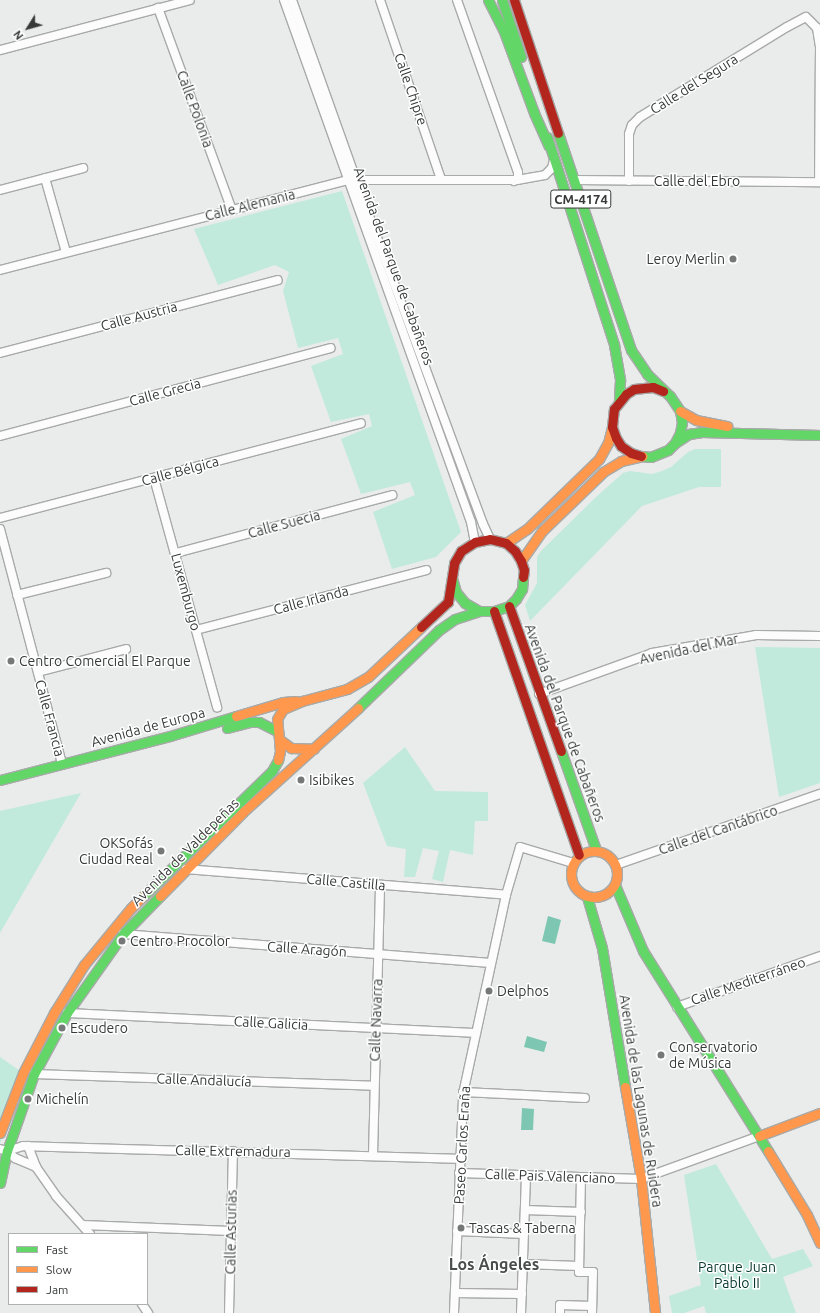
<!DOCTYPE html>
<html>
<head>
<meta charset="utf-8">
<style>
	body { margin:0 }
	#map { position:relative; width:820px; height:1313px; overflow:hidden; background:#e9eceb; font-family:Ubuntu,sans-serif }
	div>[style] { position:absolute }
	.green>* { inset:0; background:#c1eadc }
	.water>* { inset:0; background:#7dc6b1 }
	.roads { filter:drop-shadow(1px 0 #a8aaa9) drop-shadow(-1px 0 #a8aaa9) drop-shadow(0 1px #a8aaa9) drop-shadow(0 -1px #a8aaa9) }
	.street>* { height:8px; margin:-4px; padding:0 4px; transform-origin:4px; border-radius:4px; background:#fcfcfc }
	.fast>* { height:9px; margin:-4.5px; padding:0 4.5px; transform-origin:4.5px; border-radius:4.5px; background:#63d668 }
	.slow>* { height:9px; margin:-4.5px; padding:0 4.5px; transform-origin:4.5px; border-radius:4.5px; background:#ff974d }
	.slow>.ring { margin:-4.5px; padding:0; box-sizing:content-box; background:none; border:9px solid #ff974d; border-radius:50% }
	.jam>* { height:9px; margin:-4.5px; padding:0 4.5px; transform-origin:4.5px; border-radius:4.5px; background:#b3261e }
	.dots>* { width:11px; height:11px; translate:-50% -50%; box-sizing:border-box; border:2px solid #fff; border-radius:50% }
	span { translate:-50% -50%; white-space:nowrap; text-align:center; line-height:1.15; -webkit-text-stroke:3px #fff; paint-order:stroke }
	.shield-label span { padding:1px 3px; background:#fff; border:1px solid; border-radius:3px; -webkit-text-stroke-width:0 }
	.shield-label { font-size:13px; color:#373939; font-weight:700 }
	.street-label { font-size:14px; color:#373939 }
	.poi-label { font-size:14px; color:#373939 }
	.right { translate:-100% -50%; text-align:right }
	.left { translate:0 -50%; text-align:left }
	.park-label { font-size:14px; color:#06372a }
	.quarter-label { font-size:16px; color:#494d4c; font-weight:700 }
	.legend { position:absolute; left:8px; top:1233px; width:140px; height:72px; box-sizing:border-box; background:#fff; border:1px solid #afb0b0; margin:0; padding:5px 7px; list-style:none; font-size:12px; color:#373939 }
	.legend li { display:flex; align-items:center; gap:8px; height:20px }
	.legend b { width:20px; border:1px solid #afb0b0 }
	.north { position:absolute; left:8px; top:8px; width:40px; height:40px; -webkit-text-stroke:3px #fff; paint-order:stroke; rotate:233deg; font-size:11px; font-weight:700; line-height:16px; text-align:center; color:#373939 }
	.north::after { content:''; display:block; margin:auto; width:14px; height:18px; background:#373939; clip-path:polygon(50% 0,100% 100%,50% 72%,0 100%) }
</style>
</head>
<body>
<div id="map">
	<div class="green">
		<div style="clip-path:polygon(342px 191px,461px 532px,436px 557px,392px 569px,373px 512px,415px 495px,410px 482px,361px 494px,341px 439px,372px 426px,369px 414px,331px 422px,311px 366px,343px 354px,338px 338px,298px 348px,283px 291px,289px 272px,275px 265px,218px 285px,194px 229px)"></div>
		<div style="clip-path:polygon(695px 449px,721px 449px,721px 487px,699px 487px,642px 506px,530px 621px,525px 605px,537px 583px,537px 557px,541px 551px,597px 496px,623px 473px,630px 471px,652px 474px,662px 471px,671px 467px,688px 452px)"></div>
		<div style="clip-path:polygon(755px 647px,820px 648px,820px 783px,779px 797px)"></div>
		<div style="clip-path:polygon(405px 747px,435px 791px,488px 792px,488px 821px,475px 821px,473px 855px,450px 850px,443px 882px,432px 879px,439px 851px,423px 848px,415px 877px,404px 877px,406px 849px,387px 846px,363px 783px)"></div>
		<div style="clip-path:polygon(81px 793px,0 933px,0 811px)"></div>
		<div style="clip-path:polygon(0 1057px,23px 1073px,0 1144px)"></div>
		<div style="clip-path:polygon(716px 1164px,772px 1259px,803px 1249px,813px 1266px,783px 1277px,796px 1313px,706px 1313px,704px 1306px,684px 1313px,672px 1313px,669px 1296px,701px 1285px,684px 1175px)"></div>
	</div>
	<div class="water">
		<div style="clip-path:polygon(548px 916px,561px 920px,555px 944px,542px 941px)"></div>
		<div style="clip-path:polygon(527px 1036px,547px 1042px,544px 1052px,524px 1047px)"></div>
		<div style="clip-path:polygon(522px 1108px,534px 1109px,533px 1130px,521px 1130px)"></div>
	</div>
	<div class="roads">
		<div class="street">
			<div style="left:284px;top:0;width:554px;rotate:70.29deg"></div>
			<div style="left:471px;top:522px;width:20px;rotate:79deg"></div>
			<div style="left:292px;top:0;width:218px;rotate:70.4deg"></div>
			<div style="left:365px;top:205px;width:340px;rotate:69.7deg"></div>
			<div style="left:483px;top:524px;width:17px;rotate:65deg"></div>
			<div style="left:380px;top:0;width:189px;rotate:71.2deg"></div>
			<div style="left:457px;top:0;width:182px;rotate:70.5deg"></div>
			<div style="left:518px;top:172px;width:6px;rotate:90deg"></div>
			<div style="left:518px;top:178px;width:5px;rotate:143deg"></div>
			<div style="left:158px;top:8px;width:215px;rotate:69.9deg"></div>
			<div style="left:0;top:50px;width:196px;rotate:-14.7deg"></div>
			<div style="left:45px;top:178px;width:77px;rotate:74.2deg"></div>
			<div style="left:575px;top:180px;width:245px;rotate:0.5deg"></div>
			<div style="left:629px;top:181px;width:47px;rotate:-90deg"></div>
			<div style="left:629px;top:134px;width:9px;rotate:-72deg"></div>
			<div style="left:632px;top:125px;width:11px;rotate:-45deg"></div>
			<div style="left:640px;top:117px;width:172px;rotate:-31.5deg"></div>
			<div style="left:787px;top:27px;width:21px;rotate:-28deg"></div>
			<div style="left:806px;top:17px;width:16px;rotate:45deg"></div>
			<div style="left:817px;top:28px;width:18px;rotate:81deg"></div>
			<div style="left:820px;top:46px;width:135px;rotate:90.4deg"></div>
			<div style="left:0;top:190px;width:86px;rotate:-14.8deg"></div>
			<div style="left:0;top:270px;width:359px;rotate:-14.5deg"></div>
			<div style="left:348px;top:180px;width:169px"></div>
			<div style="left:517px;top:180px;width:28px;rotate:-10deg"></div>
			<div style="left:545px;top:175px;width:10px;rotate:-45deg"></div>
			<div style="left:552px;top:168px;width:8px;rotate:-76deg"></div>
			<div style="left:0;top:353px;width:287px;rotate:-14.7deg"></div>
			<div style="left:0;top:436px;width:342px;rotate:-14.9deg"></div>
			<div style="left:154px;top:478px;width:238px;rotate:74.6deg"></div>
			<div style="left:0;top:518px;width:373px;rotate:-14.7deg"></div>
			<div style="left:0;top:529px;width:243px;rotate:75.2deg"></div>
			<div style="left:176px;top:553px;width:224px;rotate:-15deg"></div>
			<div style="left:17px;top:595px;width:92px;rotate:-13.9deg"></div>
			<div style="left:196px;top:630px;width:238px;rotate:-14.6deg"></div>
			<div style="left:38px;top:672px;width:91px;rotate:-14.6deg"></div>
			<div style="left:539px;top:694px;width:120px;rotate:-19.9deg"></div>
			<div style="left:652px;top:653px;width:106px;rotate:-9.8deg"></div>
			<div style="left:756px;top:635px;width:64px;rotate:0.9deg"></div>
			<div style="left:616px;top:865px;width:216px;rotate:-19.2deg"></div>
			<div style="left:186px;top:869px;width:321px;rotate:4.6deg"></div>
			<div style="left:123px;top:934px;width:368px;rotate:4.5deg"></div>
			<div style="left:677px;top:1007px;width:152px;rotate:-19.6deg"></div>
			<div style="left:67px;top:1013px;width:408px;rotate:2.8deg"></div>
			<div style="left:34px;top:1074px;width:340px;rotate:2deg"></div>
			<div style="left:463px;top:1092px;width:122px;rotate:2.8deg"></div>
			<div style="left:28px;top:1146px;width:22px;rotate:69deg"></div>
			<div style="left:36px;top:1167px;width:35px;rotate:55deg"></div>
			<div style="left:56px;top:1196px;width:51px;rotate:48.2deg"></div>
			<div style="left:0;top:1149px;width:7px;rotate:16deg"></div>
			<div style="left:7px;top:1151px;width:11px;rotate:41deg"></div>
			<div style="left:15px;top:1158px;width:23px;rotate:23deg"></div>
			<div style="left:7px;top:1151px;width:17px;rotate:-17deg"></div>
			<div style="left:23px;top:1146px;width:437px;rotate:1.7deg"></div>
			<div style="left:373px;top:1155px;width:270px;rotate:-88.5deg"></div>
			<div style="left:459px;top:1173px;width:182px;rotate:1.9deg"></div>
			<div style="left:641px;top:1179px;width:126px;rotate:-20deg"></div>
			<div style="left:581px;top:1177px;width:95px;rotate:91.2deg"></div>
			<div style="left:579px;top:1272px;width:14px"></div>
			<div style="left:593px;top:1272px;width:41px;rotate:91.4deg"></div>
			<div style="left:525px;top:1210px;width:56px;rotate:2deg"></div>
			<div style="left:83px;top:1225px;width:148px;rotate:2.3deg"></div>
			<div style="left:457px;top:1231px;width:67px;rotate:2.6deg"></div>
			<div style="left:523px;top:1264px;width:56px;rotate:2deg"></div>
			<div style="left:455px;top:1293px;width:67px;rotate:0.9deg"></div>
			<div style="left:142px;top:1304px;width:11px;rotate:56deg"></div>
			<div style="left:229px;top:1313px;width:162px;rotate:-88.6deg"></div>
			<div style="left:454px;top:1313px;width:219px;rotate:-87.6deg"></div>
			<div style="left:463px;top:1094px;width:204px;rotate:-77.8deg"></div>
			<div style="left:506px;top:895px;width:50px;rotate:-73.7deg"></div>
			<div style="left:520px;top:847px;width:55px;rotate:16.8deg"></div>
			<div style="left:521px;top:1313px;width:138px;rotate:-87.9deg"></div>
			<div style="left:560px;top:1313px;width:8px;rotate:-90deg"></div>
			<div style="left:560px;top:1305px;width:32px;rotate:2deg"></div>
		</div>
		<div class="fast">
			<div style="left:488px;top:0;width:33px;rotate:63deg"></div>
			<div style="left:503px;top:29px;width:90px;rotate:69.7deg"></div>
			<div style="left:534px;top:113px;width:36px;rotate:66deg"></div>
			<div style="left:502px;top:0;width:60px;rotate:71.6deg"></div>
			<div style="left:558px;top:133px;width:229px;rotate:71.4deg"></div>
			<div style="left:631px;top:350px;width:29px;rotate:56deg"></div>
			<div style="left:647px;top:374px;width:32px;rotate:44deg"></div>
			<div style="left:670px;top:396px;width:18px;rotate:56deg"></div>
			<div style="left:680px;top:411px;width:11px;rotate:80deg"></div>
			<div style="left:682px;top:422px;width:11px;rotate:100deg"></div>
			<div style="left:680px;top:433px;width:11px;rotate:117deg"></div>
			<div style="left:675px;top:443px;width:10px;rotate:135deg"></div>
			<div style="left:668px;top:450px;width:18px;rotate:158deg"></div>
			<div style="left:651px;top:457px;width:10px;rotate:-174deg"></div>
			<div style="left:547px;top:137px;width:219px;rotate:72.1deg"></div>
			<div style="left:614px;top:345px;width:36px;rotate:80deg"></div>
			<div style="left:620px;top:380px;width:21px;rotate:93deg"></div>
			<div style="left:675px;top:443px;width:17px;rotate:-33deg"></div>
			<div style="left:689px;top:434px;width:13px;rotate:-9deg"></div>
			<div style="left:702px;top:432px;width:118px;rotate:1.5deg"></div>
			<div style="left:452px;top:578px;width:15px;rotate:74deg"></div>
			<div style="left:456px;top:592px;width:14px;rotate:51deg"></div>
			<div style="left:465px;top:603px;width:16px;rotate:30deg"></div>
			<div style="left:479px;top:611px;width:15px"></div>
			<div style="left:494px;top:611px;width:16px;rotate:-18deg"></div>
			<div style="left:509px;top:606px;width:10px;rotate:-45deg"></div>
			<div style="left:516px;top:599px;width:12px;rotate:-59deg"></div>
			<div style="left:522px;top:589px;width:12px;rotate:-85deg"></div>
			<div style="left:358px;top:708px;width:112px;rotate:-43.9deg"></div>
			<div style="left:439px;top:630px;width:19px;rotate:-35deg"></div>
			<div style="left:455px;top:619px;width:25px;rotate:-18deg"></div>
			<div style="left:227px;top:728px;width:23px;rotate:-15deg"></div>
			<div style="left:249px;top:722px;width:10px"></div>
			<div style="left:259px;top:722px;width:20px;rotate:27deg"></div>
			<div style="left:561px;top:751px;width:105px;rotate:70.5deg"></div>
			<div style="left:0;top:780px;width:176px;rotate:-14.5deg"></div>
			<div style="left:170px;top:736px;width:69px;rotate:-16.9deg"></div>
			<div style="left:615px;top:885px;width:72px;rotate:67deg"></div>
			<div style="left:643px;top:951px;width:236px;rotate:58deg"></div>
			<div style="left:142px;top:897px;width:181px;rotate:-44.1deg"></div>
			<div style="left:272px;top:771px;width:13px;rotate:-61deg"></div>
			<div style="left:587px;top:897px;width:53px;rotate:73.6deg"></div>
			<div style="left:602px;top:948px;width:141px;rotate:80.6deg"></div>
			<div style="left:0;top:1183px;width:33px;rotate:-78deg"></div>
			<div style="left:7px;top:1151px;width:82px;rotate:-70.7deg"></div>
			<div style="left:34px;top:1074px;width:69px;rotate:-61.6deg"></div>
			<div style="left:67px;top:1013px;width:97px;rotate:-54.7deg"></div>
			<div style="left:123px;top:934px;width:53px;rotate:-45.8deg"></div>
		</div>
		<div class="slow">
			<div style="left:680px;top:411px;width:18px;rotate:29deg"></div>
			<div style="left:696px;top:420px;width:32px;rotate:11deg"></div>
			<div style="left:506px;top:543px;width:25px;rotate:-34deg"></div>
			<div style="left:527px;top:529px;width:100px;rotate:-44.2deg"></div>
			<div style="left:599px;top:459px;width:18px;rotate:-61deg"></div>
			<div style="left:608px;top:443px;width:16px;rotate:-76deg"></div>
			<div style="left:521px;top:561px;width:37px;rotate:-55deg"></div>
			<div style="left:542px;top:531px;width:85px;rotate:-44deg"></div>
			<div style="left:603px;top:472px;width:21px;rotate:-31deg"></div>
			<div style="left:621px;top:461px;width:22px;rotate:-13deg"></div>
			<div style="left:236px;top:716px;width:49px;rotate:-16.6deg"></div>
			<div style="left:283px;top:702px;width:13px;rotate:-4deg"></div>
			<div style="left:280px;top:740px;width:14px;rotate:36deg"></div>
			<div style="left:291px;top:748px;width:23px;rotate:2deg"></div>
			<div style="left:278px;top:760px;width:9px;rotate:-77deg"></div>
			<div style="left:280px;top:751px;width:32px;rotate:-95deg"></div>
			<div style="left:277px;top:719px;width:12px;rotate:-59deg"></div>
			<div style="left:283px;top:709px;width:21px;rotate:-23deg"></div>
			<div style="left:302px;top:701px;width:47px;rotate:-14.9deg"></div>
			<div style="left:347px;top:689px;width:24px;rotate:-30deg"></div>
			<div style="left:368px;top:677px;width:73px;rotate:-43.3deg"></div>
			<div class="ring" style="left:571px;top:851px;width:37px;height:37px"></div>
			<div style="left:160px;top:896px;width:118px;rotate:-45.3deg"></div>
			<div style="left:243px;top:812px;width:155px;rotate:-42.1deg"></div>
			<div style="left:625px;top:1087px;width:93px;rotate:80.1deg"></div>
			<div style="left:641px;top:1179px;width:135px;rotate:84deg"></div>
			<div style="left:0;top:1133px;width:64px;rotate:-69deg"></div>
			<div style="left:23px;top:1073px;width:68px;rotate:-62.7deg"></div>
			<div style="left:54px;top:1013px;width:57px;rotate:-58deg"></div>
			<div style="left:84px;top:965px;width:74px;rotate:-50.5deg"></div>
			<div style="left:131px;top:908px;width:16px;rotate:-45deg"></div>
			<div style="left:759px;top:1136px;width:65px;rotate:-20.7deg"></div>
			<div style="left:768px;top:1151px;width:75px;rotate:58.6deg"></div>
			<div style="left:807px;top:1215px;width:31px;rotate:65deg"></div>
		</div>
		<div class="jam">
			<div style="left:514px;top:0;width:140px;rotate:71.7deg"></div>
			<div style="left:641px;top:456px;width:10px;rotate:-163deg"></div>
			<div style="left:631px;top:453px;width:12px;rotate:-145deg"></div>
			<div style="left:621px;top:446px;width:9px;rotate:-122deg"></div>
			<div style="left:616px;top:438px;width:12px;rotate:-110deg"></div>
			<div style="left:612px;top:427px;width:18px;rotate:-84deg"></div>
			<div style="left:614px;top:409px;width:19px;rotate:-51deg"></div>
			<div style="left:626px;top:394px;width:9px;rotate:-32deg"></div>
			<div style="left:634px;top:389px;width:19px;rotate:-6deg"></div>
			<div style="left:653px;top:387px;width:11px;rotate:22deg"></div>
			<div style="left:509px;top:606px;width:154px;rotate:70.3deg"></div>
			<div style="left:494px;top:611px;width:258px;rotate:70.8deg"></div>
			<div style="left:421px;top:627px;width:37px;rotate:-43deg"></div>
			<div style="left:448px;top:602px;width:39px;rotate:-81deg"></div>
			<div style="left:454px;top:563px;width:14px;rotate:-60deg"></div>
			<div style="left:461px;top:551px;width:17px;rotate:-33deg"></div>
			<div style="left:475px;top:542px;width:15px;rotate:-11deg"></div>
			<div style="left:490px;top:539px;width:16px;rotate:14deg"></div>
			<div style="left:506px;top:543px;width:12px;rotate:42deg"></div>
			<div style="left:515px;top:551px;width:12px;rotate:59deg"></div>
			<div style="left:521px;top:561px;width:9px;rotate:72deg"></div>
			<div style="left:524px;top:570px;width:7px;rotate:98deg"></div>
		</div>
	</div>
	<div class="dots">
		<div style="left:733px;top:259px;background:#757877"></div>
		<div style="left:11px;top:661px;background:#757877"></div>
		<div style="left:301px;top:780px;background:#757877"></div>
		<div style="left:161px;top:851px;background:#757877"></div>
		<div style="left:122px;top:941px;background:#757877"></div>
		<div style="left:489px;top:991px;background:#757877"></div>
		<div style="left:62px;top:1028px;background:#757877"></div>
		<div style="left:661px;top:1055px;background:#757877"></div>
		<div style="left:28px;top:1099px;background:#757877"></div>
		<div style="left:461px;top:1228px;background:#757877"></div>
	</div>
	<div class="shield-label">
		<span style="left:581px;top:199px">CM-4174</span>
	</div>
	<div class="street-label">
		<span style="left:694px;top:84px;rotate:-32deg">Calle del Segura</span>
		<span style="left:411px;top:89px;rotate:71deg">Calle Chipre</span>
		<span style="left:195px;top:109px;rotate:70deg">Calle Polonia</span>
		<span style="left:697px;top:181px">Calle del Ebro</span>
		<span style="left:250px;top:205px;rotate:-14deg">Calle Alemania</span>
		<span style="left:394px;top:266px;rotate:70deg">Avenida del Parque de Cabañeros</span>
		<span style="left:139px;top:316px;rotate:-15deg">Calle Austria</span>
		<span style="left:165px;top:392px;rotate:-15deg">Calle Grecia</span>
		<span style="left:180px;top:471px;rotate:-15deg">Calle Bélgica</span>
		<span style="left:284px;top:524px;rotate:-15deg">Calle Suecia</span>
		<span style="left:186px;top:592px;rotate:75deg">Luxemburgo</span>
		<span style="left:311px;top:600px;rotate:-15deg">Calle Irlanda</span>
		<span style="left:689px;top:649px;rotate:-12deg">Avenida del Mar</span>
		<span style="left:50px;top:718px;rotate:75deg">Calle Francia</span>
		<span style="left:565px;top:723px;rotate:70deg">Avenida del Parque de Cabañeros</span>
		<span style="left:148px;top:727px;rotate:-15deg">Avenida de Europa</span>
		<span style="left:718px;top:830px;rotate:-19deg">Calle del Cantábrico</span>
		<span style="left:185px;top:852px;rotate:-45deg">Avenida de Valdepeñas</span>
		<span style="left:346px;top:882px;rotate:5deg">Calle Castilla</span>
		<span style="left:307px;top:949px;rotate:4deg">Calle Aragón</span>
		<span style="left:748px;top:981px;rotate:-19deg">Calle Mediterráneo</span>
		<span style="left:376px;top:1020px;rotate:-88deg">Calle Navarra</span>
		<span style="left:271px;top:1023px;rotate:3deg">Calle Galicia</span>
		<span style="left:204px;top:1080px;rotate:2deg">Calle Andalucía</span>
		<span style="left:641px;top:1101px;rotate:81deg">Avenida de las Lagunas de Ruidera</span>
		<span style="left:462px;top:1145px;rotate:-87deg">Paseo Carlos Eraña</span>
		<span style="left:233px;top:1151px;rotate:1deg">Calle Extremadura</span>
		<span style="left:550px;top:1176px;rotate:2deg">Calle Pais Valenciano</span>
		<span style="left:231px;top:1232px;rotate:-89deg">Calle Asturias</span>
	</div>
	<div class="poi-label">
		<span class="right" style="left:725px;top:259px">Leroy Merlin</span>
		<span class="left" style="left:19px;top:661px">Centro Comercial El Parque</span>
		<span class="left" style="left:309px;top:780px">Isibikes</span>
		<span class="right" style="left:153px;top:851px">OKSofás<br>Ciudad Real</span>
		<span class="left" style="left:130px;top:941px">Centro Procolor</span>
		<span class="left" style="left:497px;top:991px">Delphos</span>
		<span class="left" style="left:70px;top:1028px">Escudero</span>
		<span class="left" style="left:669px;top:1055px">Conservatorio<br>de Música</span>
		<span class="left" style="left:36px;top:1099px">Michelín</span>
		<span class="left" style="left:469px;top:1228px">Tascas &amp; Taberna</span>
	</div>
	<div class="park-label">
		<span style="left:737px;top:1275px">Parque Juan<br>Pablo II</span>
	</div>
	<div class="quarter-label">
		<span style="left:494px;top:1264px">Los Ángeles</span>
	</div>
	<ul class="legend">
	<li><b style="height:5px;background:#63d668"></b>Fast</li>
	<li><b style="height:5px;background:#ff974d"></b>Slow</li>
	<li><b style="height:5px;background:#b3261e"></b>Jam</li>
	</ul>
	<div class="north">N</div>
</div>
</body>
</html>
